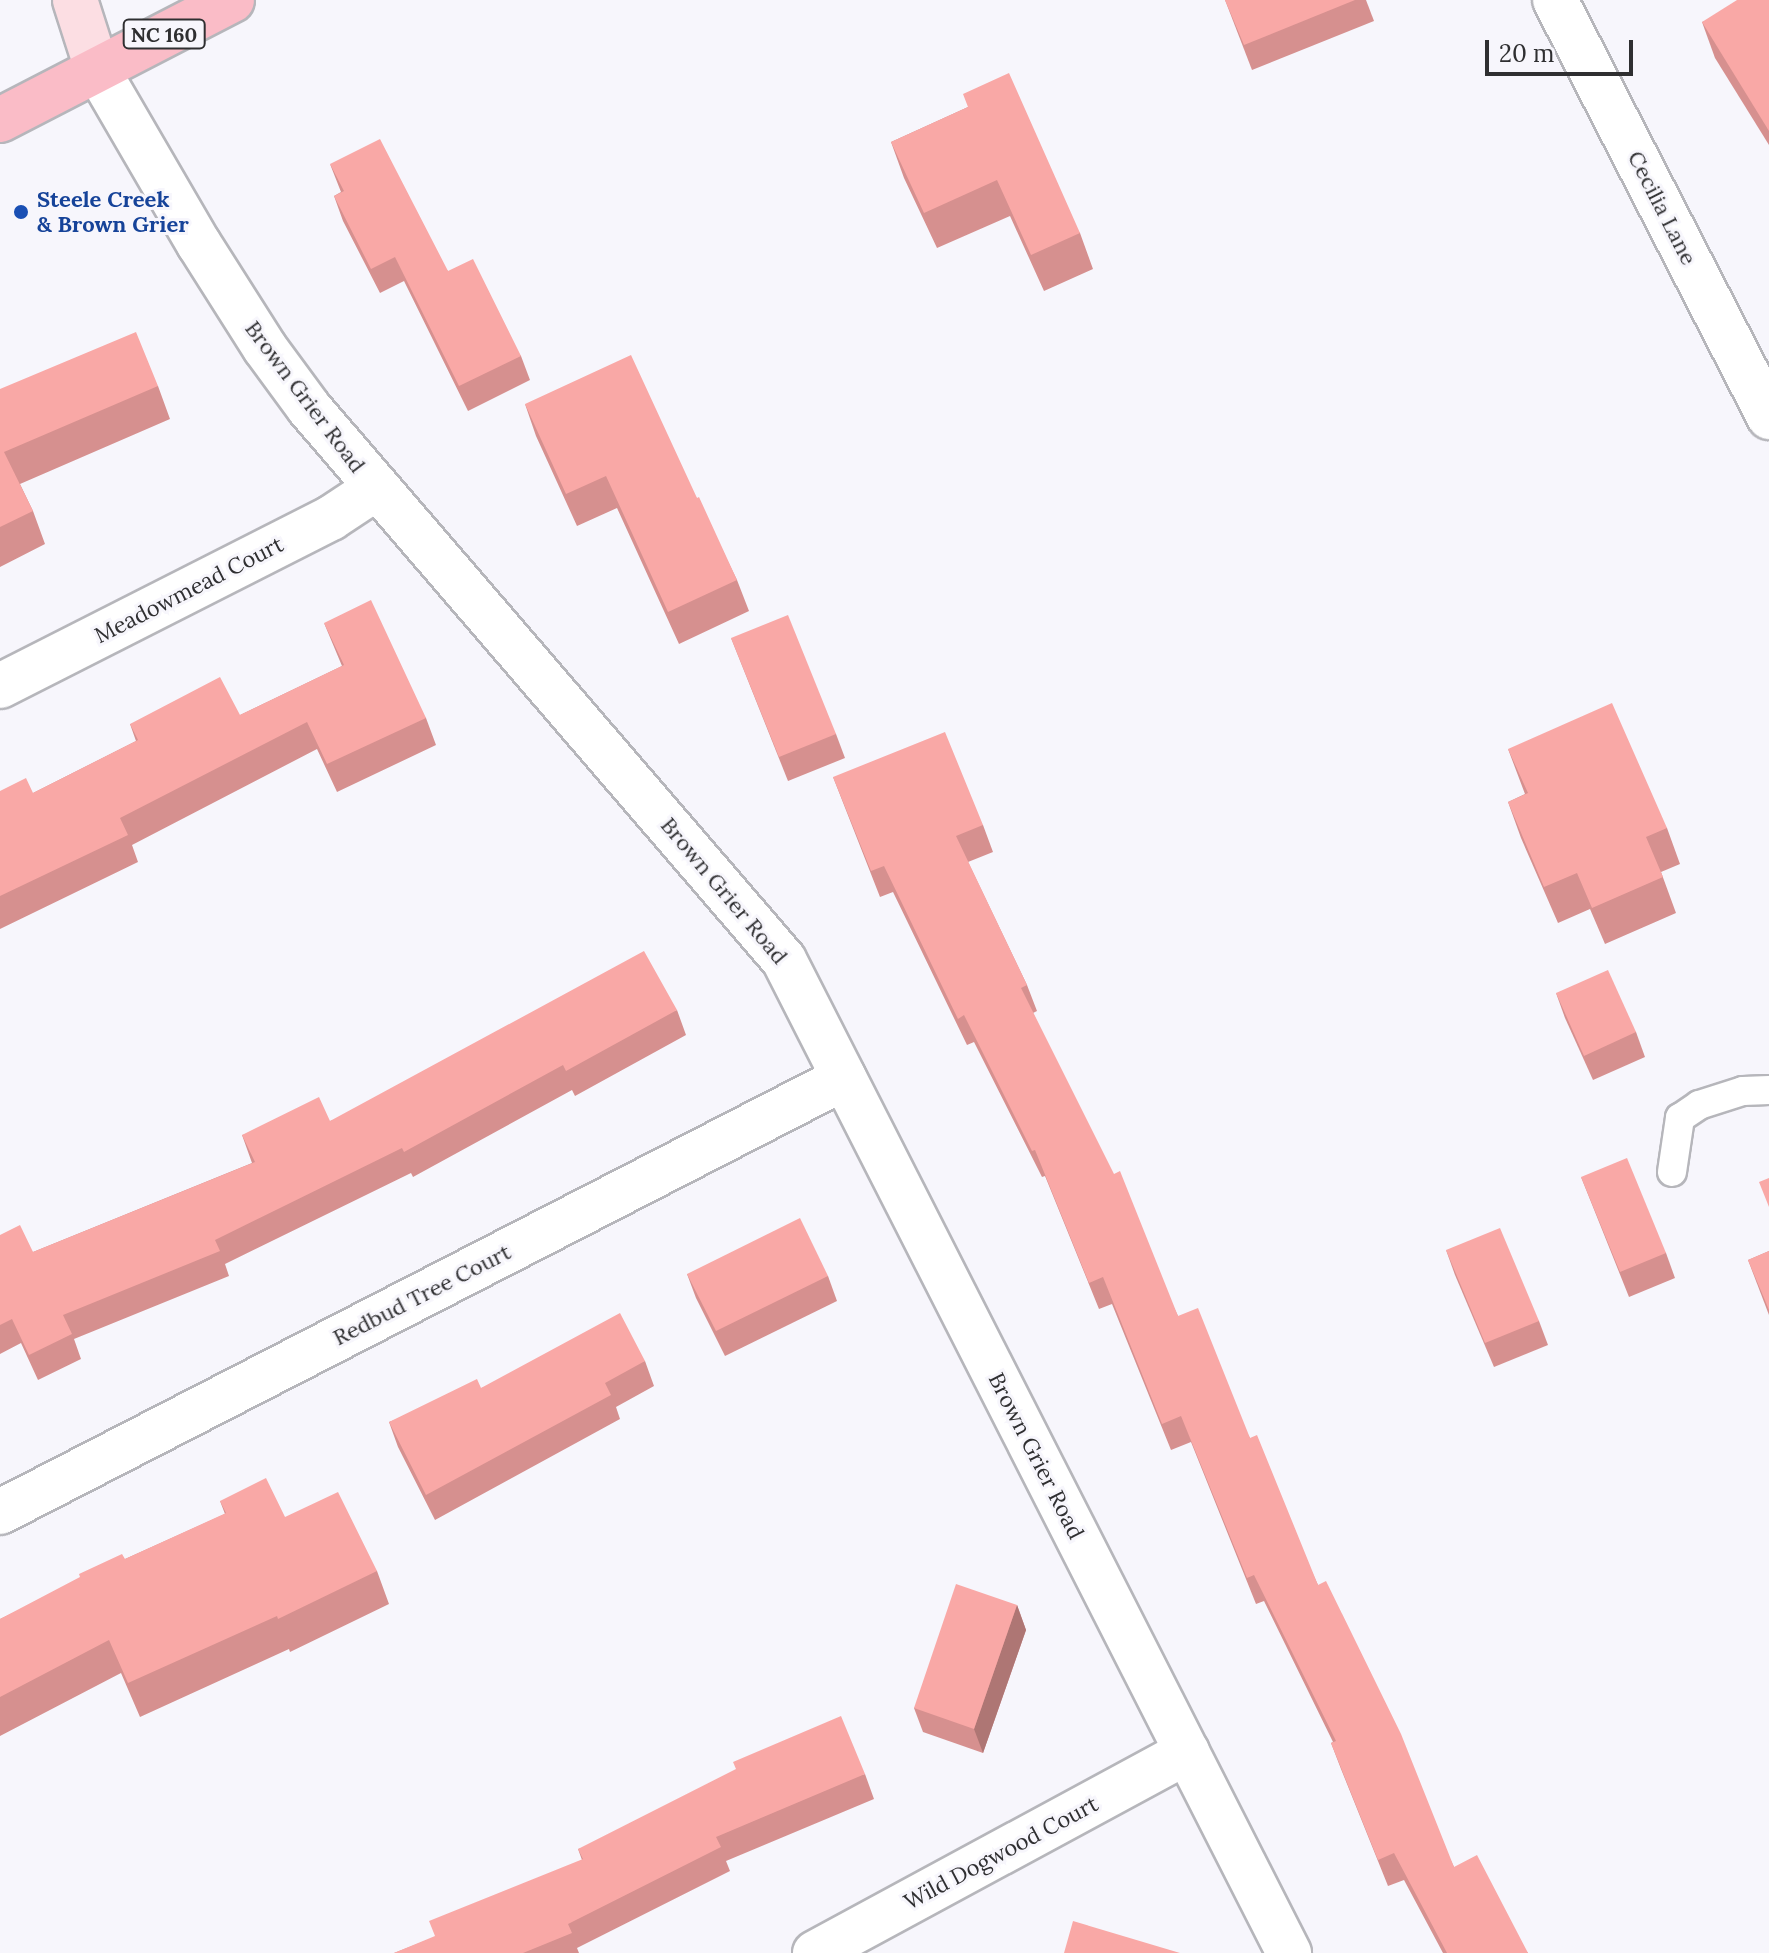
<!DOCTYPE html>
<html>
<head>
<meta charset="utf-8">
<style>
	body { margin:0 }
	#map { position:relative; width:1769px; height:1953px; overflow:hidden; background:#f7f6fc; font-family:Lora,serif }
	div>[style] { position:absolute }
	.roads { filter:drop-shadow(2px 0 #b6b6bb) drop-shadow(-2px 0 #b6b6bb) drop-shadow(0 2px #b6b6bb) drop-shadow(0 -2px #b6b6bb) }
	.service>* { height:28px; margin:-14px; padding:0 14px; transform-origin:14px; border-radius:14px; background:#fff }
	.minor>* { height:44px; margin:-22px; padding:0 22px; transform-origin:22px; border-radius:22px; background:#fff }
	.secondary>* { height:44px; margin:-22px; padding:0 22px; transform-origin:22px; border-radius:22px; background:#fcdee3 }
	.primary>* { height:44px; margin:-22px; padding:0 22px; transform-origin:22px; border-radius:22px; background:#fabcc7 }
	.wall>* { inset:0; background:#d6908f }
	.shaded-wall>* { inset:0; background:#ae7674 }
	.building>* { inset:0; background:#f9a8a6 }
	.dots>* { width:22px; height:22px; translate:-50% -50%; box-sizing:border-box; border:4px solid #f7f6fc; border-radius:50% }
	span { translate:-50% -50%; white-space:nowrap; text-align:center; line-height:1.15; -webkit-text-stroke:6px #f7f6fc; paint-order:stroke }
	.shield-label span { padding:2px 6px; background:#f7f6fc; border:2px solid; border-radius:6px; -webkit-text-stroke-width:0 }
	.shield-label { font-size:20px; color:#2f2f31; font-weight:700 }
	.transit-label { font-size:22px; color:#164399; font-weight:700 }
	.left { translate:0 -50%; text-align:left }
	.street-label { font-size:22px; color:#2f2f31 }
	.scale { position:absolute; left:1485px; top:40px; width:148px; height:36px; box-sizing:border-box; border:4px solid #2f2f31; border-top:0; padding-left:10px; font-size:24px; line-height:28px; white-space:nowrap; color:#2f2f31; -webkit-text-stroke:6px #f7f6fc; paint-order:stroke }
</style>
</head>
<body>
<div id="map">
	<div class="roads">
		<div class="service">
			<div style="left:1672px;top:1172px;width:55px;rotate:-81.6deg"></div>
			<div style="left:1680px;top:1118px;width:23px;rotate:-34deg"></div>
			<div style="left:1699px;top:1105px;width:46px;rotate:-17.7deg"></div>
			<div style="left:1743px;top:1091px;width:26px;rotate:-2deg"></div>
		</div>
		<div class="minor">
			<div style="left:1555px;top:0;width:469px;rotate:62.8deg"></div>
			<div style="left:97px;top:69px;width:203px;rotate:59.8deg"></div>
			<div style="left:199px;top:244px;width:123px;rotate:57.6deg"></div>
			<div style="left:265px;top:348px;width:74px;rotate:53.7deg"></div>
			<div style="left:309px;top:408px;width:728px;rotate:49.29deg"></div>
			<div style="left:784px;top:960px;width:1114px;rotate:63.04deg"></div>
			<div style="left:0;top:686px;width:371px;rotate:-26.9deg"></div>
			<div style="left:331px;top:518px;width:53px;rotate:-33.4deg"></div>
			<div style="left:0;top:1512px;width:949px;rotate:-27.21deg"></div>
			<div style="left:815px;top:1953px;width:423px;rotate:-28.4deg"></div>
		</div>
		<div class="secondary">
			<div style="left:75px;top:0;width:72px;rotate:72.3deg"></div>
		</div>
		<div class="primary">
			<div style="left:0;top:120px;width:261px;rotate:-27.3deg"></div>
		</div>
	</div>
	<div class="wall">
		<div style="clip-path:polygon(1225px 0,1366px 0,1374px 21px,1252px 70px)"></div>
		<div style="clip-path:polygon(1769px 0,1769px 145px,1715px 58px,1702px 22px)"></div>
		<div style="clip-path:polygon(968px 107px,1080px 233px,1093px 269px,1044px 291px,1010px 216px,937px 248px,904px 178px,891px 142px)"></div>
		<div style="clip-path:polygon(330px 164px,448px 271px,521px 356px,530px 380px,468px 411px,404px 281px,380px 293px,343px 221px,334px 196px,341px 192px)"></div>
		<div style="clip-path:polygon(158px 386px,170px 419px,20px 484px,33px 511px,45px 544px,0 567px,0 389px)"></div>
		<div style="clip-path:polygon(525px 404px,697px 498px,737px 580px,749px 611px,679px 644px,617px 508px,577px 526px,536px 436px)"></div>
		<div style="clip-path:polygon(324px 623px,426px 718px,436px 745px,337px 792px,317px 749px,132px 845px,138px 862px,0 929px,0 791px,33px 793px,136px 741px,130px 724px,240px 715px,342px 666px)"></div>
		<div style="clip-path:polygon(731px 638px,836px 734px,845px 758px,788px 781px)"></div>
		<div style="clip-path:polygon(1508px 749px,1667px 828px,1680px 864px,1661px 872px,1676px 913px,1605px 944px,1590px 909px,1558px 923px,1521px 838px,1508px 802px,1525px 794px)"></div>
		<div style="clip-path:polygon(833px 777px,983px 825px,993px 852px,968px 862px,1027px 985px,1037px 1011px,1033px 1013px,1178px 1316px,1250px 1438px,1318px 1585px,1454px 1867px,1528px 1953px,1443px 1953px,1404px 1880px,1388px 1886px,1341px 1769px,1331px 1743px,1333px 1742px,1264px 1601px,1256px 1604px,1191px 1442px,1171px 1450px,1112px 1304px,1099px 1309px,1045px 1176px,1042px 1177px,974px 1042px,967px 1045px,893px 892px,880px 897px)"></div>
		<div style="clip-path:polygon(1556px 993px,1636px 1032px,1645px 1057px,1593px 1080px,1565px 1018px)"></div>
		<div style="clip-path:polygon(677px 1010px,686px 1035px,575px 1096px,572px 1090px,413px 1177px,411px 1173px,225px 1264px,229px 1276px,74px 1339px,81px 1359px,38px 1380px,21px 1343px,0 1354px,0 1235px,33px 1252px,252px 1163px,242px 1135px,330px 1121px)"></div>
		<div style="clip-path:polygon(1581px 1177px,1666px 1253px,1675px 1278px,1629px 1297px)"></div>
		<div style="clip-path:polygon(1446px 1250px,1539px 1321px,1548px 1345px,1494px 1367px,1455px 1275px)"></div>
		<div style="clip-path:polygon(1769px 1251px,1769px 1315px,1748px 1260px)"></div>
		<div style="clip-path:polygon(687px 1274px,828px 1276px,837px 1301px,725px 1356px,696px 1298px)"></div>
		<div style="clip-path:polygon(645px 1361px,654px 1386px,616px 1407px,620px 1419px,435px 1520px,398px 1447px,389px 1422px,481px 1388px)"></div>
		<div style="clip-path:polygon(220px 1501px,285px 1517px,377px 1571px,389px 1604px,290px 1652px,289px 1649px,140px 1717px,121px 1673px,0 1736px,0 1619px,125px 1559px,225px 1514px)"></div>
		<div style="clip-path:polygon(1017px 1605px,1026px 1630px,983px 1753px,923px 1732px,914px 1708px)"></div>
		<div style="clip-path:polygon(865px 1774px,874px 1799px,726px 1861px,730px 1871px,577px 1948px,579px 1953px,394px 1953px,435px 1937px,582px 1860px,578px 1849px)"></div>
	</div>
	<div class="shaded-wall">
		<div style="clip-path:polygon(1017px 1605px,1026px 1630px,983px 1753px,974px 1729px)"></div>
	</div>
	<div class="building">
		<div style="clip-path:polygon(1225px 0,1355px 0,1244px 45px)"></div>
		<div style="clip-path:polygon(1737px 0,1769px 0,1769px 131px,1702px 22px)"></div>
		<div style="clip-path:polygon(1009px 73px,1080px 233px,1031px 255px,997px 180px,924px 213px,891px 142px,968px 107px,963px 94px)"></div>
		<div style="clip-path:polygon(380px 139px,448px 271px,473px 259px,521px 356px,459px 386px,395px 257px,371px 269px,334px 196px,344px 191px,330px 164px)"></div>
		<div style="clip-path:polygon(136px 332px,158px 386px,4px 452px,33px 511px,0 527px,0 389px)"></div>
		<div style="clip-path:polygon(631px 355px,697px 498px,699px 497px,737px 580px,668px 612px,606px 476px,566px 494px,525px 404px)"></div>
		<div style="clip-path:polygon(371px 600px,426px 718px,327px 764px,307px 722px,120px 818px,128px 835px,0 896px,0 791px,26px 778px,33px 793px,138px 740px,130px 724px,220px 677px,240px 715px,344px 665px,324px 623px)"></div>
		<div style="clip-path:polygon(788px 615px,836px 734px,779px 757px,731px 638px)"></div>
		<div style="clip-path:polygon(1612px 703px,1667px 828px,1646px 837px,1663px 877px,1592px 908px,1577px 873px,1544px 887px,1508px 802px,1528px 793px,1508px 749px)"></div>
		<div style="clip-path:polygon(945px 732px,983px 825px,956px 836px,1027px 985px,1021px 988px,1114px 1174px,1120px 1171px,1178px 1316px,1198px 1308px,1250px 1438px,1257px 1435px,1318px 1585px,1326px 1581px,1401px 1734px,1454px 1867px,1477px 1855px,1528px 1953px,1447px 1953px,1394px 1853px,1378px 1860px,1331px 1743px,1336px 1741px,1254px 1575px,1247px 1578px,1181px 1416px,1162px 1424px,1103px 1277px,1089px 1283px,1035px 1150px,1032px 1151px,964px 1015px,958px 1019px,884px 866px,871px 871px,833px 777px)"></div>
		<div style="clip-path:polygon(644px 951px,677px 1010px,566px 1071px,563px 1065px,404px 1152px,402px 1148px,215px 1240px,220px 1251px,63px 1315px,72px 1334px,29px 1355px,12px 1319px,0 1325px,0 1235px,20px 1225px,33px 1252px,255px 1162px,242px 1135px,319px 1097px,330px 1121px)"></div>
		<div style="clip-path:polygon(1608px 970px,1636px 1032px,1584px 1056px,1556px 993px)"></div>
		<div style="clip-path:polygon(1627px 1158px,1666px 1253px,1620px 1272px,1581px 1177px)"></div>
		<div style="clip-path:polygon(1769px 1178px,1769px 1207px,1759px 1182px)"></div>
		<div style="clip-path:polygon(800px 1218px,828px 1276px,716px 1331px,687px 1274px)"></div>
		<div style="clip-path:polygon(1500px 1228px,1539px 1321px,1485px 1343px,1446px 1250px)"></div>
		<div style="clip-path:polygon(1769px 1251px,1769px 1310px,1748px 1260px)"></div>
		<div style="clip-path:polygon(620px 1313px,645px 1361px,605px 1383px,611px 1395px,426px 1495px,389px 1422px,477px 1379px,481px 1388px)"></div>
		<div style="clip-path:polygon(266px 1478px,285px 1517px,338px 1492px,377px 1571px,278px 1619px,277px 1616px,128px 1683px,109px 1640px,0 1697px,0 1619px,80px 1577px,79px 1574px,122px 1554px,125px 1559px,226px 1513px,220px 1501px)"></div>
		<div style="clip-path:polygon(956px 1584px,1017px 1605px,974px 1729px,914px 1708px)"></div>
		<div style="clip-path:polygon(841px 1716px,865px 1774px,716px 1837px,721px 1847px,568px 1924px,572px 1933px,523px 1953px,394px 1953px,435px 1936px,429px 1921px,583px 1859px,578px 1849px,736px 1769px,733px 1762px)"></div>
		<div style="clip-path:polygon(1073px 1921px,1180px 1953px,1064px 1953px)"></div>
	</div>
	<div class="dots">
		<div style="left:21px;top:212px;background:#1a4fb4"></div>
	</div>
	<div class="shield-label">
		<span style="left:164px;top:34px">NC 160</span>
	</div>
	<div class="transit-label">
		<span class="left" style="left:37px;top:212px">Steele Creek<br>&amp; Brown Grier</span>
	</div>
	<div class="street-label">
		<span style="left:1662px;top:208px;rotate:63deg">Cecilia Lane</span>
		<span style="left:305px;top:397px;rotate:53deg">Brown Grier Road</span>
		<span style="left:189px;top:590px;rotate:-27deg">Meadowmead Court</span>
		<span style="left:724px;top:891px;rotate:50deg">Brown Grier Road</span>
		<span style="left:422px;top:1295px;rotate:-27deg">Redbud Tree Court</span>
		<span style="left:1036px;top:1456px;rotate:63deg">Brown Grier Road</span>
		<span style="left:1001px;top:1853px;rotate:-28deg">Wild Dogwood Court</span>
	</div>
	<div class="scale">20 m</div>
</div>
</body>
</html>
